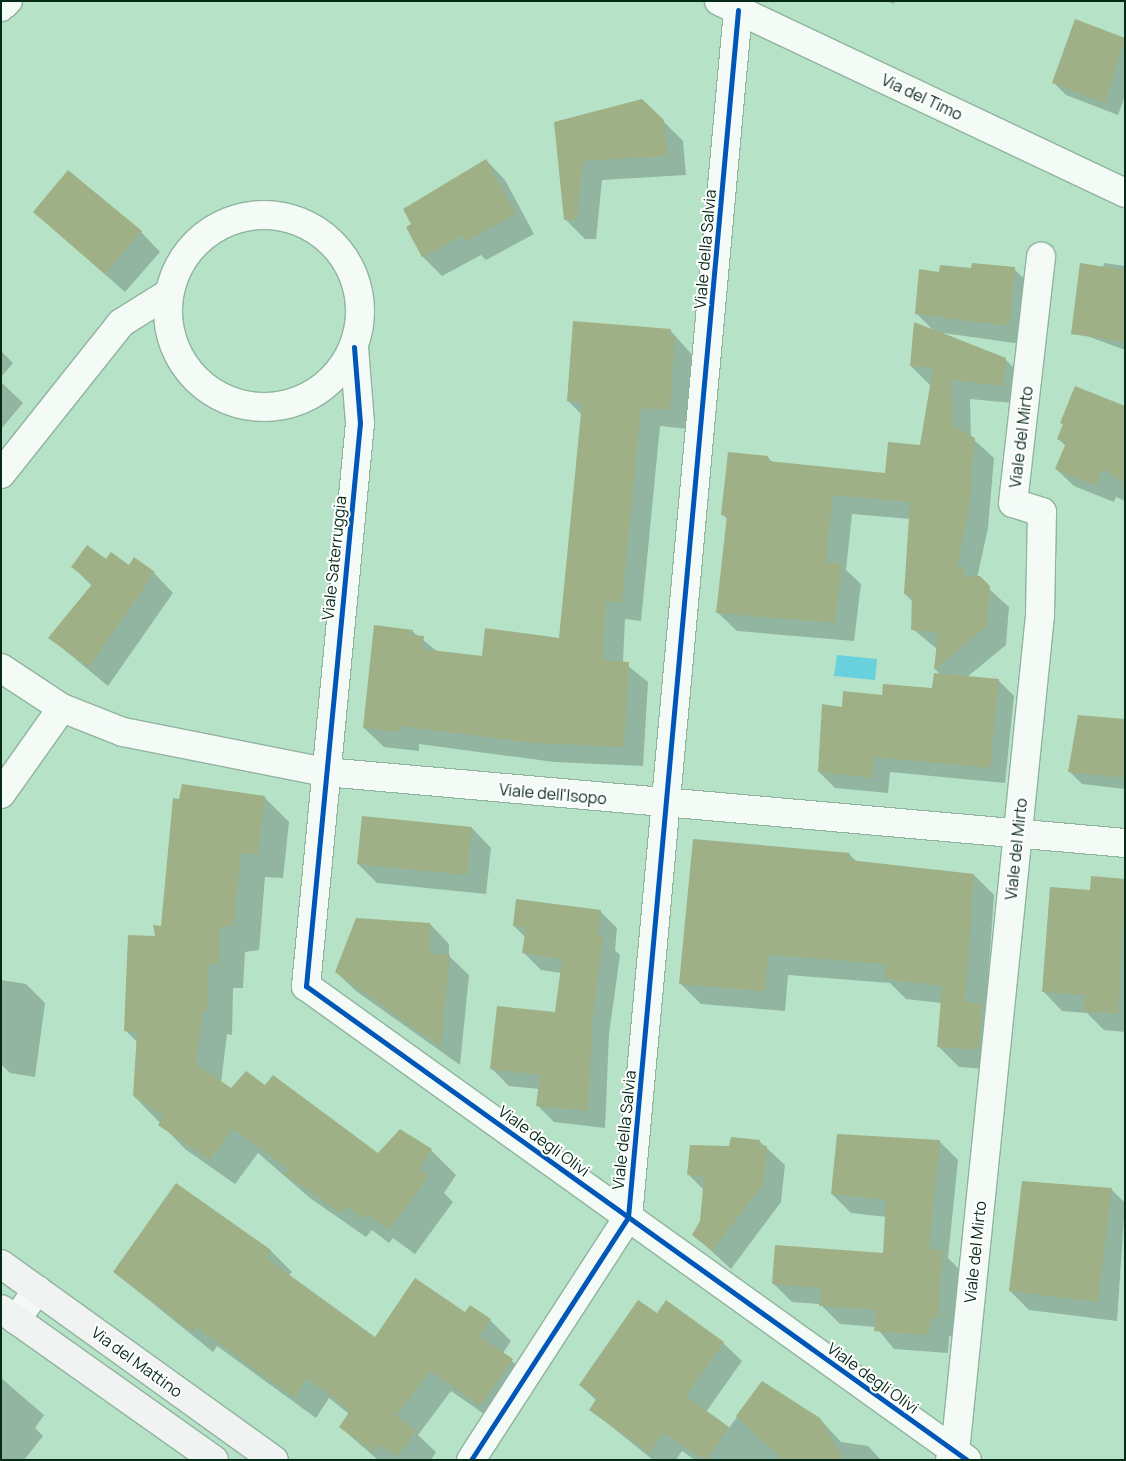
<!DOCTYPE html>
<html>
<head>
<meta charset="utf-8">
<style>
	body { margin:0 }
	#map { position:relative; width:1126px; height:1461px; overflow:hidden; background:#b6e3c8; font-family:Manrope,sans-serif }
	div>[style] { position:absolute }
	.water>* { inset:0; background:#69d0de }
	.shadow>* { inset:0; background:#0003 }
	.building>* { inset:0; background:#9faf86 }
	.roads { filter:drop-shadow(1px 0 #90b39e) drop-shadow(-1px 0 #90b39e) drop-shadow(0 1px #90b39e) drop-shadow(0 -1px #90b39e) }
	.street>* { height:28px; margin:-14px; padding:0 14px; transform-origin:14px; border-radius:14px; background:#f4fbf7 }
	.street>.ring { margin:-14px; padding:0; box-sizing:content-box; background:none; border:28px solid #f4fbf7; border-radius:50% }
	.secondary>* { height:28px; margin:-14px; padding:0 14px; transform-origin:14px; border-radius:14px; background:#f0f3f2 }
	.cycleway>* { height:5px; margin:-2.5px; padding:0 2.5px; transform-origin:2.5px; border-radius:2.5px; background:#0057b8 }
	span { translate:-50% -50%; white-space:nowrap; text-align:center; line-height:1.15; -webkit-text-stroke:4px #fff; paint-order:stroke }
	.street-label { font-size:16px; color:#062a18 }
	.frame { position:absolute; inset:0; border:2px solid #062a18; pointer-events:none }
</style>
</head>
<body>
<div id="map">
	<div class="water">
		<div style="clip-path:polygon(837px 655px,877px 659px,875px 680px,834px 676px)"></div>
	</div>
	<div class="shadow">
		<div style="clip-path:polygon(886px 1px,895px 1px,894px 4px)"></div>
		<div style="clip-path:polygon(1076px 21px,1125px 39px,1125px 96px,1118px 115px,1066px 95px,1053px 82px)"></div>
		<div style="clip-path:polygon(663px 121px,683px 141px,686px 175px,602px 180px,596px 239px,585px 239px,566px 220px,556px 123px)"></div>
		<div style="clip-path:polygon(486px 160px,505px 180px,534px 234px,486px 260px,481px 255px,442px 276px,423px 257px,407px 228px)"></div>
		<div style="clip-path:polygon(34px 212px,141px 232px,160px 252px,125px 292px)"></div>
		<div style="clip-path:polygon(1104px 263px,1125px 266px,1125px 350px,1087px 336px)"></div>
		<div style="clip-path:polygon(1014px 269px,1034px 288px,1028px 345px,943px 333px,1005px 359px,1025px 379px,1022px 404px,970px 399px,971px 437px,994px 458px,988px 528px,977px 578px,1009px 607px,1006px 645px,967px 677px,998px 680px,1014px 696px,1005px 783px,890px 772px,888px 793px,835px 788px,819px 772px,843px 708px,933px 689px,941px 675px,935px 669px,937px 649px,913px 629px,913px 602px,905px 594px,910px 519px,852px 514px,846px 570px,861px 584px,854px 641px,737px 631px,717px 612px,728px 520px,723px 515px,768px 457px,773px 463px,886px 474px,921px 447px,931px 386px,911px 366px,934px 331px,916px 313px,941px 273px)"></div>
		<div style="clip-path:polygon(670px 330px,694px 357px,689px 429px,660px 426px,641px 621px,625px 619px,623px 662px,648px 682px,643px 766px,554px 762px,419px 744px,419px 751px,384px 747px,364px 728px,412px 631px,438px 652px,483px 657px,560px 639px,582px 415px,568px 401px)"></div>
		<div style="clip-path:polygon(1px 351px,13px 363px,1px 377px)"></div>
		<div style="clip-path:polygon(1px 382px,23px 403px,1px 429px)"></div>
		<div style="clip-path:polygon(1125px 409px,1125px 501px,1116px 497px,1114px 502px,1074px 486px,1056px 469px,1066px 446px,1058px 439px,1064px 425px,1061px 422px)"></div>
		<div style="clip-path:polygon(73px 567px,129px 567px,154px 573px,173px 593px,108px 686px,50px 638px,92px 586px)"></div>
		<div style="clip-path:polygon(1125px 720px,1125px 789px,1082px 784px,1069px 771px)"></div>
		<div style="clip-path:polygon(264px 797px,289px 822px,283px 878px,265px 877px,259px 950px,245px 952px,243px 988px,233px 988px,232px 1035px,227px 1034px,221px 1083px,232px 1090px,265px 1086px,378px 1155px,431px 1150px,456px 1175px,444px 1193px,453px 1202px,415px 1254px,393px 1238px,389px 1243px,372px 1230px,366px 1237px,310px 1198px,258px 1153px,235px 1184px,185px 1149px,134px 1096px,137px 1042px,125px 1030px,156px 937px)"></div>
		<div style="clip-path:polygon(472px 828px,491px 848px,486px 894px,377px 883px,358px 864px)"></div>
		<div style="clip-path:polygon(849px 854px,857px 862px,974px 875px,994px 895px,986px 1008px,1002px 1025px,999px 1070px,959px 1067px,939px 1047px,942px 1003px,906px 999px,890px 983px,788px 975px,785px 1011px,701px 1004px,680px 983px)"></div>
		<div style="clip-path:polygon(1125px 880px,1125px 1032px,1104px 1030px,1087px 1013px,1062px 1011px,1043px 991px,1091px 891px)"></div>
		<div style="clip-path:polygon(600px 911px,617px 928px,615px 950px,620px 955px,609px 1034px,605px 1128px,554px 1122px,537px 1105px,539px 1089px,509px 1086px,492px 1069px,556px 1014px,561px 973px,541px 970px,524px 953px,526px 938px,514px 926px)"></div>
		<div style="clip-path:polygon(430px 924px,449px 944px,449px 956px,469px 975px,460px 1065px,356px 991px,336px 972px)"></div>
		<div style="clip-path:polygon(1px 980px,26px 984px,45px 1003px,35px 1077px,10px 1073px,1px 1064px)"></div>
		<div style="clip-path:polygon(759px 1141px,785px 1165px,781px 1202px,731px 1269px,694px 1235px,701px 1221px,704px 1190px,689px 1175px)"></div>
		<div style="clip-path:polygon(939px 1141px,958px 1160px,948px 1258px,961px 1271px,957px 1337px,949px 1336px,948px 1353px,894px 1349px,876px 1327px,840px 1324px,820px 1304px,792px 1302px,773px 1283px,884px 1254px,887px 1217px,851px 1213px,832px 1194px)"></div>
		<div style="clip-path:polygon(176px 1185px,271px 1251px,292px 1272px,288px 1276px,375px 1338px,465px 1314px,490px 1320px,511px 1341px,503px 1353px,533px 1380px,501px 1426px,451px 1391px,418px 1435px,436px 1452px,431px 1460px,378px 1460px,340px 1427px,349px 1414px,329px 1398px,316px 1418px,217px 1346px,213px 1352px,114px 1272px)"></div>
		<div style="clip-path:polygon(1111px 1189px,1125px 1203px,1117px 1321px,1029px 1310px,1010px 1291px)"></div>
		<div style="clip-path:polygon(657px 1315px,723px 1343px,742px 1361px,706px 1412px,729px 1428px,762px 1382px,820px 1419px,841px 1442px,868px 1446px,881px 1460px,695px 1460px,682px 1451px,676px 1460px,653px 1460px,591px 1410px,597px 1401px,580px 1385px)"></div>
		<div style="clip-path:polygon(1px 1378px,44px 1415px,35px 1428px,43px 1436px,24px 1460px,1px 1460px)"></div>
	</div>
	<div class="building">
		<div style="clip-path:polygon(1075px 19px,1125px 38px,1105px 103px,1052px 83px)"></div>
		<div style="clip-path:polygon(642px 99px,664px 120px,667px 156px,583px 161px,577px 220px,564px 220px,554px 122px)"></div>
		<div style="clip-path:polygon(486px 159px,516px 214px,466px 241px,463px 235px,422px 257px,406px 227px,411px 224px,403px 209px)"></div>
		<div style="clip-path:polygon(68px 170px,142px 231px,105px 274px,33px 212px)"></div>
		<div style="clip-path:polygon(972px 263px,1015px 267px,1009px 326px,915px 314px,919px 269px,939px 272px,940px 265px,971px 268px)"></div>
		<div style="clip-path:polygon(1080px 263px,1125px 270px,1125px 342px,1071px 334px)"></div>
		<div style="clip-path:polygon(573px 321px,671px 329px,670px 336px,675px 336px,670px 410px,641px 408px,622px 603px,606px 601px,603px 660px,629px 662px,624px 747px,534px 743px,400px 726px,400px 732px,363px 728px,374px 625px,413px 630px,412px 635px,424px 636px,422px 649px,482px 656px,485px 628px,559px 638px,582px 403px,567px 401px)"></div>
		<div style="clip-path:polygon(914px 322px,1006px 358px,1004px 386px,951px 380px,953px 426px,975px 438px,969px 508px,957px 567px,964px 566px,964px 577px,980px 576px,990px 586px,987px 626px,934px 670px,938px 633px,911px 630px,912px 596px,904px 594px,910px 502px,833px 495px,826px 562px,842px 564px,835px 623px,716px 613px,727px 516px,721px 515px,728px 452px,768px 456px,768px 461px,885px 473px,888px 442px,920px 445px,933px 368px,910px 366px)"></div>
		<div style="clip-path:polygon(1075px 386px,1125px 406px,1125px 484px,1103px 468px,1096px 486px,1055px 469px,1066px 443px,1057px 439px,1063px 424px,1060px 423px)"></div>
		<div style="clip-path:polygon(87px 545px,106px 559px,111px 552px,129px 565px,134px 557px,155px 572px,89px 667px,48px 638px,93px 583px,71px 567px)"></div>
		<div style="clip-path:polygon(934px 673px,999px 679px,990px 768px,874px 757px,872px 778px,818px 772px,822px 704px,842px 707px,843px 691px,882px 695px,883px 684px,932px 688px)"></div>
		<div style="clip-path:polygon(1078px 715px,1125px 719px,1125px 778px,1068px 772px)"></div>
		<div style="clip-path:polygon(182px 784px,265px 796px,258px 854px,241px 853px,234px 925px,220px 927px,219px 964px,209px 964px,208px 1010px,203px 1010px,196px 1064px,231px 1088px,246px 1071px,265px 1085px,273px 1075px,378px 1153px,400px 1129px,432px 1149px,419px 1169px,429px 1176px,389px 1230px,368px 1214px,364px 1219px,346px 1206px,341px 1213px,284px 1174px,289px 1169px,233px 1129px,209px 1160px,158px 1125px,164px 1116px,133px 1096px,137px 1032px,124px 1031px,128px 935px,155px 936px,153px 925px,161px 926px,173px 798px,179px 799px)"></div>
		<div style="clip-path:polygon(362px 816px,472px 827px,467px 875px,357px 864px)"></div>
		<div style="clip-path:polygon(693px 839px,850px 853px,849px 860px,974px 874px,965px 1002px,982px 1003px,979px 1050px,937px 1047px,942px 986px,885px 979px,886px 964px,768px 955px,765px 991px,679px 984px)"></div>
		<div style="clip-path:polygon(1091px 876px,1125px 879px,1118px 1014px,1083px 1011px,1085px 995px,1042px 992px,1050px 887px,1090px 890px)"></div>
		<div style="clip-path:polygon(516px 899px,601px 910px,598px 936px,603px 937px,593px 1017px,588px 1111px,536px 1106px,540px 1075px,490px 1069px,497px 1006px,555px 1012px,562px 959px,522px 953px,526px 928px,513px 926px)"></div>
		<div style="clip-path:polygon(356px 918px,430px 923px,430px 953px,450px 955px,441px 1047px,335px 972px)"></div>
		<div style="clip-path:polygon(837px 1134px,940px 1140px,929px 1249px,943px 1250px,938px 1318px,930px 1318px,929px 1335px,874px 1331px,876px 1310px,819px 1306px,821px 1288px,772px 1284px,775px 1245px,883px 1253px,886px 1200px,831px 1194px)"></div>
		<div style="clip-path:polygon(731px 1137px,760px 1140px,759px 1145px,767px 1146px,764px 1183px,712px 1251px,692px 1235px,700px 1221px,704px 1177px,687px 1175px,690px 1145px,729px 1146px)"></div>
		<div style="clip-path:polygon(1022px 1181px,1112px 1188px,1098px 1302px,1009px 1291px)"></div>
		<div style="clip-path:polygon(176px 1183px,271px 1250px,266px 1258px,375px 1337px,415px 1278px,465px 1312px,470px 1305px,491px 1319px,479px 1336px,513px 1359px,480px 1406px,430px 1371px,396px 1416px,416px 1431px,397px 1457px,379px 1445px,374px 1452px,339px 1427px,350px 1411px,307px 1378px,295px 1398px,196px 1327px,192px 1332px,113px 1272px)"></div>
		<div style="clip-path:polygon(638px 1300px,657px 1313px,666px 1300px,724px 1342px,686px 1396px,729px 1427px,706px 1460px,663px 1433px,649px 1453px,589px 1410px,597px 1398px,579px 1385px)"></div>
		<div style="clip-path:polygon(762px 1381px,820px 1418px,844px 1460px,783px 1460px,736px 1416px)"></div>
	</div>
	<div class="roads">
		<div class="street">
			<div style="left:719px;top:1px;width:449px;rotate:25.3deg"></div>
			<div style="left:1px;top:7px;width:9px;rotate:-41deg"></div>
			<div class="ring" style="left:168px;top:215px;width:164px;height:164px"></div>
			<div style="left:354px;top:347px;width:76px;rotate:85.5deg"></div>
			<div style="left:360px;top:423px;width:566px;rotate:95.48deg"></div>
			<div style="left:306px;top:986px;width:813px;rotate:35.64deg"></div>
			<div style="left:1px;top:474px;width:193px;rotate:-51.5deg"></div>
			<div style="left:121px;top:323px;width:57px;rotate:-32deg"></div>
			<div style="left:1px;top:668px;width:73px;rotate:33.3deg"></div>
			<div style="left:62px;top:708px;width:66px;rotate:21.5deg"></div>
			<div style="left:123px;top:732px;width:206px;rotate:11.2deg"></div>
			<div style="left:325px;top:772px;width:803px;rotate:5.07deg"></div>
			<div style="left:1px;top:794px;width:105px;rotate:-54.7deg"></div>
			<div style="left:16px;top:1320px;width:37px;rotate:-55deg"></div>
			<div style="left:471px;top:1460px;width:289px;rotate:-57.1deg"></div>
			<div style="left:628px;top:1217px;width:1212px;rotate:-84.79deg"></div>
			<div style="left:950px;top:1460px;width:9px;rotate:-58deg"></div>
			<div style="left:955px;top:1452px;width:841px;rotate:-84.2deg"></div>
			<div style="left:1040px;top:615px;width:103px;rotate:-88.9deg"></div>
			<div style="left:1042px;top:512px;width:30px;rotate:-163deg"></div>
			<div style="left:1013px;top:503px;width:248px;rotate:-83.5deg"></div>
		</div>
		<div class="secondary">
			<div style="left:1px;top:1264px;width:336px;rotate:35.7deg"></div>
			<div style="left:1px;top:1309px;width:261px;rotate:35.3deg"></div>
		</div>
	</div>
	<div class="cycleway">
		<div style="left:354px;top:347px;width:76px;rotate:85.5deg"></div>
		<div style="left:360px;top:423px;width:566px;rotate:95.48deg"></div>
		<div style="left:306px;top:986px;width:813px;rotate:35.64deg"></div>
		<div style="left:471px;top:1460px;width:289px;rotate:-57.1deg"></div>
		<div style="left:628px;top:1217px;width:1212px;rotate:-84.79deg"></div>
	</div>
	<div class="street-label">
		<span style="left:922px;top:97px;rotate:25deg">Via del Timo</span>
		<span style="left:705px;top:249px;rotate:-85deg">Viale della Salvia</span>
		<span style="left:1021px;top:437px;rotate:-83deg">Viale del Mirto</span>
		<span style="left:334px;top:558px;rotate:-84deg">Viale Saterruggia</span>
		<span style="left:553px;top:794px;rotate:5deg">Viale dell'Isopo</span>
		<span style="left:1016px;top:849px;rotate:-84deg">Viale del Mirto</span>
		<span style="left:624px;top:1130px;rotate:-84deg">Viale della Salvia</span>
		<span style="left:544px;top:1141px;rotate:36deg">Viale degli Olivi</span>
		<span style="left:975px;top:1252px;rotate:-84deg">Viale del Mirto</span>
		<span style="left:137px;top:1362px;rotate:36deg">Via del Mattino</span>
		<span style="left:873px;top:1378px;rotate:36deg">Viale degli Olivi</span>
	</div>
	<div class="frame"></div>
</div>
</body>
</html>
